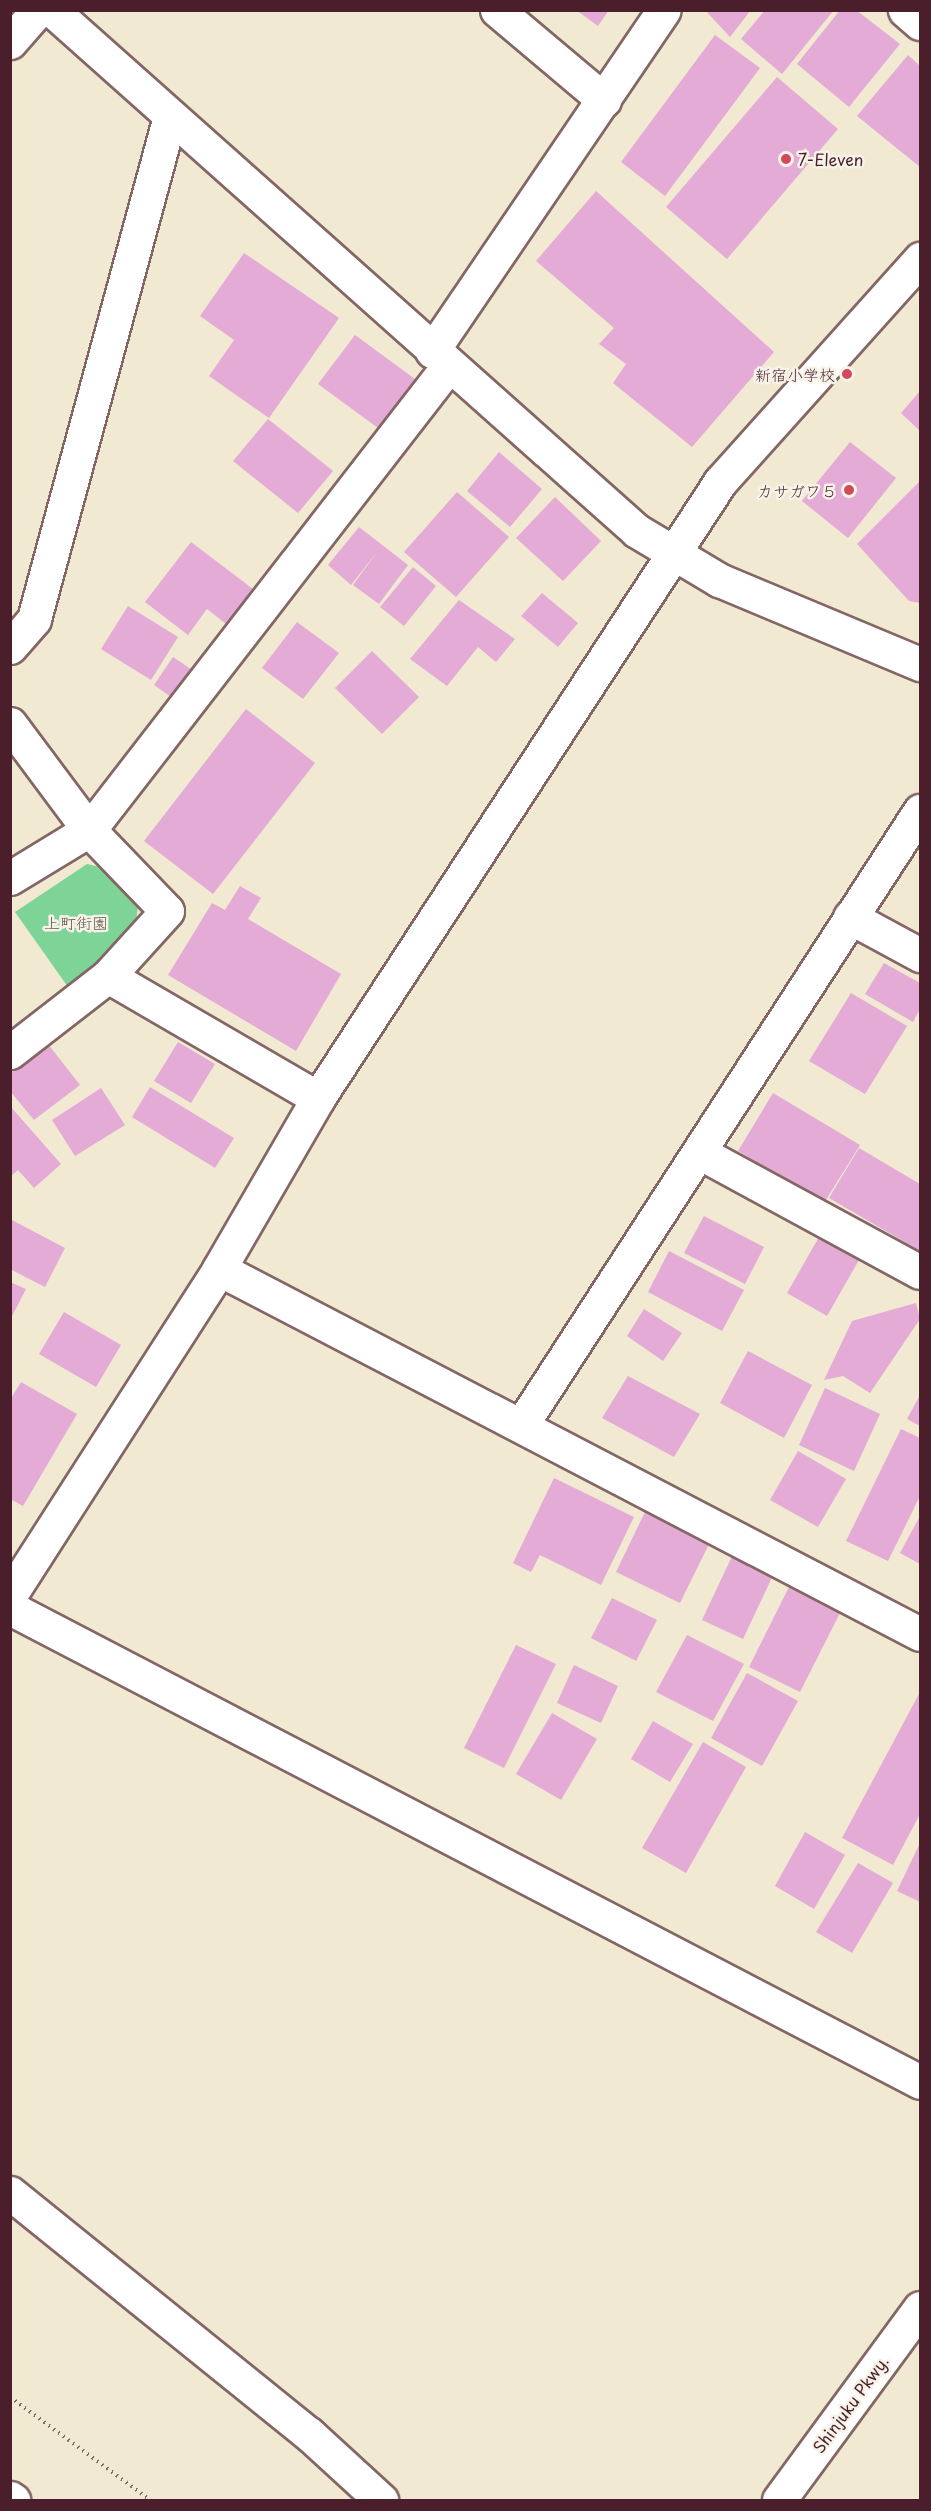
<!DOCTYPE html>
<html>
<head>
<meta charset="utf-8">
<style>
	body { margin:0 }
	#map { position:relative; width:931px; height:2511px; overflow:hidden; background:#f1e9d2; font-family:"Playpen Sans","Klee One",sans-serif }
	div>[style] { position:absolute }
	.green>* { inset:0; background:#7ed397 }
	.building>* { inset:0; background:#e3abd6 }
	.path>* { height:4px; margin-top:-2px; transform-origin:0; background:repeating-linear-gradient(90deg,#846665 0 1.5px,transparent 0 6px) }
	.roads { filter:drop-shadow(2px 0 #846665) drop-shadow(-2px 0 #846665) drop-shadow(0 2px #846665) drop-shadow(0 -2px #846665) }
	.street>* { height:33px; margin:-16.5px; padding:0 16.5px; transform-origin:16.5px; border-radius:16.5px; background:#fff }
	.secondary>* { height:33px; margin:-16.5px; padding:0 16.5px; transform-origin:16.5px; border-radius:16.5px; background:#fff }
	.highway>* { height:33px; margin:-16.5px; padding:0 16.5px; transform-origin:16.5px; border-radius:16.5px; background:#fff }
	.dots>* { width:16px; height:16px; translate:-50% -50%; box-sizing:border-box; border:3px solid #f7f3e8; border-radius:50% }
	span { translate:-50% -50%; white-space:nowrap; text-align:center; line-height:1.15; -webkit-text-stroke:5px #f7f3e8; paint-order:stroke }
	.poi-label { font-size:16px; color:#4a1f2b }
	.left { translate:0 -50%; text-align:left }
	.right { translate:-100% -50%; text-align:right }
	.park-label { font-size:16px; color:#5a554b }
	.street-label { font-size:16px; color:#4a1f2b }
	.frame { position:absolute; inset:0; border:12px solid #4a1f2b; pointer-events:none }
</style>
</head>
<body>
<div id="map">
	<div class="green">
		<div style="clip-path:polygon(87px 864px,117px 871px,139px 900px,135px 928px,68px 987px,15px 912px)"></div>
	</div>
	<div class="building">
		<div style="clip-path:polygon(576px 10px,609px 10px,598px 26px)"></div>
		<div style="clip-path:polygon(705px 10px,751px 10px,730px 37px)"></div>
		<div style="clip-path:polygon(765px 10px,834px 10px,782px 74px,741px 39px)"></div>
		<div style="clip-path:polygon(840px 10px,856px 10px,900px 44px,849px 107px,797px 64px)"></div>
		<div style="clip-path:polygon(715px 35px,760px 68px,665px 196px,621px 162px)"></div>
		<div style="clip-path:polygon(908px 55px,920px 66px,920px 167px,857px 116px)"></div>
		<div style="clip-path:polygon(777px 77px,838px 129px,727px 259px,666px 207px)"></div>
		<div style="clip-path:polygon(596px 191px,774px 352px,692px 447px,613px 383px,626px 364px,599px 344px,614px 328px,536px 261px)"></div>
		<div style="clip-path:polygon(244px 253px,339px 318px,269px 418px,209px 376px,234px 340px,200px 316px)"></div>
		<div style="clip-path:polygon(355px 335px,415px 379px,378px 428px,318px 384px)"></div>
		<div style="clip-path:polygon(920px 391px,920px 431px,901px 413px)"></div>
		<div style="clip-path:polygon(268px 419px,333px 471px,298px 513px,233px 461px)"></div>
		<div style="clip-path:polygon(850px 442px,896px 478px,848px 538px,802px 501px)"></div>
		<div style="clip-path:polygon(499px 452px,542px 489px,510px 527px,467px 491px)"></div>
		<div style="clip-path:polygon(920px 481px,920px 603px,909px 601px,857px 544px)"></div>
		<div style="clip-path:polygon(457px 492px,509px 537px,456px 597px,404px 552px)"></div>
		<div style="clip-path:polygon(555px 497px,601px 541px,563px 581px,516px 538px)"></div>
		<div style="clip-path:polygon(359px 527px,408px 565px,379px 604px,353px 585px,377px 552px,351px 585px,328px 565px)"></div>
		<div style="clip-path:polygon(191px 542px,253px 589px,226px 624px,207px 609px,188px 635px,145px 602px)"></div>
		<div style="clip-path:polygon(413px 567px,436px 586px,404px 626px,380px 607px)"></div>
		<div style="clip-path:polygon(542px 593px,578px 623px,558px 647px,521px 616px)"></div>
		<div style="clip-path:polygon(459px 600px,515px 639px,496px 662px,478px 647px,447px 686px,410px 659px)"></div>
		<div style="clip-path:polygon(128px 606px,178px 637px,151px 680px,101px 649px)"></div>
		<div style="clip-path:polygon(297px 622px,339px 653px,303px 699px,262px 668px)"></div>
		<div style="clip-path:polygon(372px 651px,419px 697px,382px 734px,335px 688px)"></div>
		<div style="clip-path:polygon(173px 657px,204px 678px,184px 706px,154px 685px)"></div>
		<div style="clip-path:polygon(246px 709px,315px 763px,213px 894px,144px 841px)"></div>
		<div style="clip-path:polygon(240px 886px,261px 898px,248px 919px,341px 974px,296px 1051px,168px 975px,212px 903px,225px 910px)"></div>
		<div style="clip-path:polygon(884px 963px,920px 983px,920px 1009px,913px 1022px,865px 994px)"></div>
		<div style="clip-path:polygon(851px 993px,907px 1026px,865px 1094px,809px 1061px)"></div>
		<div style="clip-path:polygon(178px 1042px,215px 1064px,191px 1103px,154px 1081px)"></div>
		<div style="clip-path:polygon(48px 1044px,80px 1085px,34px 1120px,10px 1091px,10px 1073px)"></div>
		<div style="clip-path:polygon(150px 1087px,234px 1138px,215px 1168px,132px 1117px)"></div>
		<div style="clip-path:polygon(101px 1088px,125px 1125px,75px 1156px,52px 1120px)"></div>
		<div style="clip-path:polygon(773px 1093px,860px 1145px,824px 1203px,738px 1151px)"></div>
		<div style="clip-path:polygon(10px 1106px,61px 1164px,34px 1188px,18px 1170px,10px 1177px)"></div>
		<div style="clip-path:polygon(859px 1148px,920px 1184px,920px 1251px,829px 1198px)"></div>
		<div style="clip-path:polygon(704px 1216px,764px 1247px,745px 1284px,684px 1253px)"></div>
		<div style="clip-path:polygon(10px 1219px,65px 1248px,45px 1287px,10px 1269px)"></div>
		<div style="clip-path:polygon(819px 1237px,859px 1260px,827px 1316px,787px 1293px)"></div>
		<div style="clip-path:polygon(669px 1251px,744px 1290px,722px 1331px,648px 1292px)"></div>
		<div style="clip-path:polygon(10px 1282px,26px 1289px,10px 1320px)"></div>
		<div style="clip-path:polygon(916px 1303px,920px 1319px,870px 1393px,843px 1376px,824px 1380px,852px 1321px)"></div>
		<div style="clip-path:polygon(644px 1309px,682px 1333px,663px 1361px,627px 1336px)"></div>
		<div style="clip-path:polygon(64px 1312px,121px 1345px,96px 1387px,39px 1354px)"></div>
		<div style="clip-path:polygon(748px 1351px,812px 1385px,784px 1438px,720px 1403px)"></div>
		<div style="clip-path:polygon(628px 1376px,700px 1414px,674px 1457px,602px 1418px)"></div>
		<div style="clip-path:polygon(21px 1382px,77px 1414px,23px 1506px,10px 1499px,10px 1400px)"></div>
		<div style="clip-path:polygon(825px 1388px,880px 1414px,854px 1471px,799px 1445px)"></div>
		<div style="clip-path:polygon(920px 1395px,920px 1426px,907px 1419px)"></div>
		<div style="clip-path:polygon(901px 1429px,920px 1438px,920px 1496px,888px 1561px,846px 1541px)"></div>
		<div style="clip-path:polygon(798px 1451px,846px 1479px,818px 1527px,770px 1500px)"></div>
		<div style="clip-path:polygon(554px 1478px,634px 1517px,601px 1585px,540px 1555px,531px 1572px,513px 1563px)"></div>
		<div style="clip-path:polygon(645px 1512px,709px 1544px,680px 1603px,616px 1572px)"></div>
		<div style="clip-path:polygon(920px 1516px,920px 1564px,900px 1553px)"></div>
		<div style="clip-path:polygon(734px 1552px,775px 1571px,743px 1639px,702px 1620px)"></div>
		<div style="clip-path:polygon(791px 1583px,842px 1609px,800px 1692px,749px 1667px)"></div>
		<div style="clip-path:polygon(612px 1598px,657px 1620px,636px 1661px,591px 1638px)"></div>
		<div style="clip-path:polygon(687px 1635px,744px 1664px,713px 1721px,656px 1692px)"></div>
		<div style="clip-path:polygon(516px 1645px,556px 1664px,504px 1768px,464px 1748px)"></div>
		<div style="clip-path:polygon(574px 1665px,618px 1686px,601px 1723px,557px 1703px)"></div>
		<div style="clip-path:polygon(747px 1673px,798px 1701px,762px 1766px,711px 1738px)"></div>
		<div style="clip-path:polygon(920px 1692px,920px 1814px,893px 1865px,842px 1838px)"></div>
		<div style="clip-path:polygon(552px 1713px,597px 1739px,561px 1800px,516px 1774px)"></div>
		<div style="clip-path:polygon(653px 1721px,693px 1744px,670px 1782px,631px 1759px)"></div>
		<div style="clip-path:polygon(703px 1742px,746px 1767px,686px 1873px,642px 1848px)"></div>
		<div style="clip-path:polygon(805px 1832px,845px 1855px,814px 1909px,775px 1886px)"></div>
		<div style="clip-path:polygon(920px 1843px,920px 1902px,897px 1891px)"></div>
		<div style="clip-path:polygon(858px 1863px,893px 1883px,852px 1953px,816px 1932px)"></div>
	</div>
	<div class="path">
		<div style="left:10px;top:2397px;width:174px;rotate:36.3deg"></div>
	</div>
	<div class="roads">
		<div class="street">
			<div style="left:497px;top:10px;width:140px;rotate:40.1deg"></div>
			<div style="left:905px;top:10px;width:20px;rotate:41deg"></div>
			<div style="left:10px;top:42px;width:43px;rotate:-48.8deg"></div>
			<div style="left:432px;top:351px;width:412px;rotate:-55.8deg"></div>
			<div style="left:10px;top:647px;width:37px;rotate:-49deg"></div>
			<div style="left:34px;top:619px;width:521px;rotate:-74.87deg"></div>
			<div style="left:10px;top:724px;width:132px;rotate:53.3deg"></div>
			<div style="left:89px;top:830px;width:112px;rotate:46.1deg"></div>
			<div style="left:167px;top:911px;width:88px;rotate:132.2deg"></div>
			<div style="left:108px;top:976px;width:124px;rotate:142.2deg"></div>
			<div style="left:10px;top:878px;width:92px;rotate:-31.3deg"></div>
			<div style="left:89px;top:830px;width:588px;rotate:-52.25deg"></div>
			<div style="left:850px;top:917px;width:80px;rotate:28.5deg"></div>
			<div style="left:108px;top:976px;width:243px;rotate:30.2deg"></div>
			<div style="left:699px;top:1152px;width:251px;rotate:28.5deg"></div>
			<div style="left:219px;top:1269px;width:790px;rotate:27.51deg"></div>
			<div style="left:522px;top:1424px;width:731px;rotate:-57.01deg"></div>
			<div style="left:10px;top:2193px;width:384px;rotate:38.9deg"></div>
			<div style="left:309px;top:2434px;width:98px;rotate:42.5deg"></div>
			<div style="left:779px;top:2500px;width:238px;rotate:-53.7deg"></div>
		</div>
		<div class="secondary">
			<div style="left:52px;top:10px;width:783px;rotate:41.69deg"></div>
			<div style="left:637px;top:531px;width:96px;rotate:30.9deg"></div>
			<div style="left:719px;top:580px;width:218px;rotate:22.7deg"></div>
			<div style="left:10px;top:1595px;width:387px;rotate:-57.3deg"></div>
			<div style="left:219px;top:1269px;width:198px;rotate:-59.9deg"></div>
			<div style="left:318px;top:1098px;width:736px;rotate:-56.87deg"></div>
			<div style="left:720px;top:482px;width:300px;rotate:-48.1deg"></div>
			<div style="left:10px;top:1608px;width:1026px;rotate:27.51deg"></div>
		</div>
		<div class="highway">
			<div style="left:10px;top:2498px;width:4px;rotate:34deg"></div>
		</div>
	</div>
	<div class="dots">
		<div style="left:786px;top:159px;background:#d1495b"></div>
		<div style="left:847px;top:374px;background:#d1495b"></div>
		<div style="left:849px;top:490px;background:#d1495b"></div>
	</div>
	<div class="poi-label">
		<span class="left" style="left:798px;top:159px">7-Eleven</span>
		<span class="right" style="left:835px;top:374px">新宿小学校</span>
		<span class="right" style="left:837px;top:490px">カサガワ５</span>
	</div>
	<div class="park-label">
		<span style="left:76px;top:922px">上町街園</span>
	</div>
	<div class="street-label">
		<span style="left:850px;top:2404px;rotate:-54deg">Shinjuku Pkwy.</span>
	</div>
	<div class="frame"></div>
</div>
</body>
</html>
